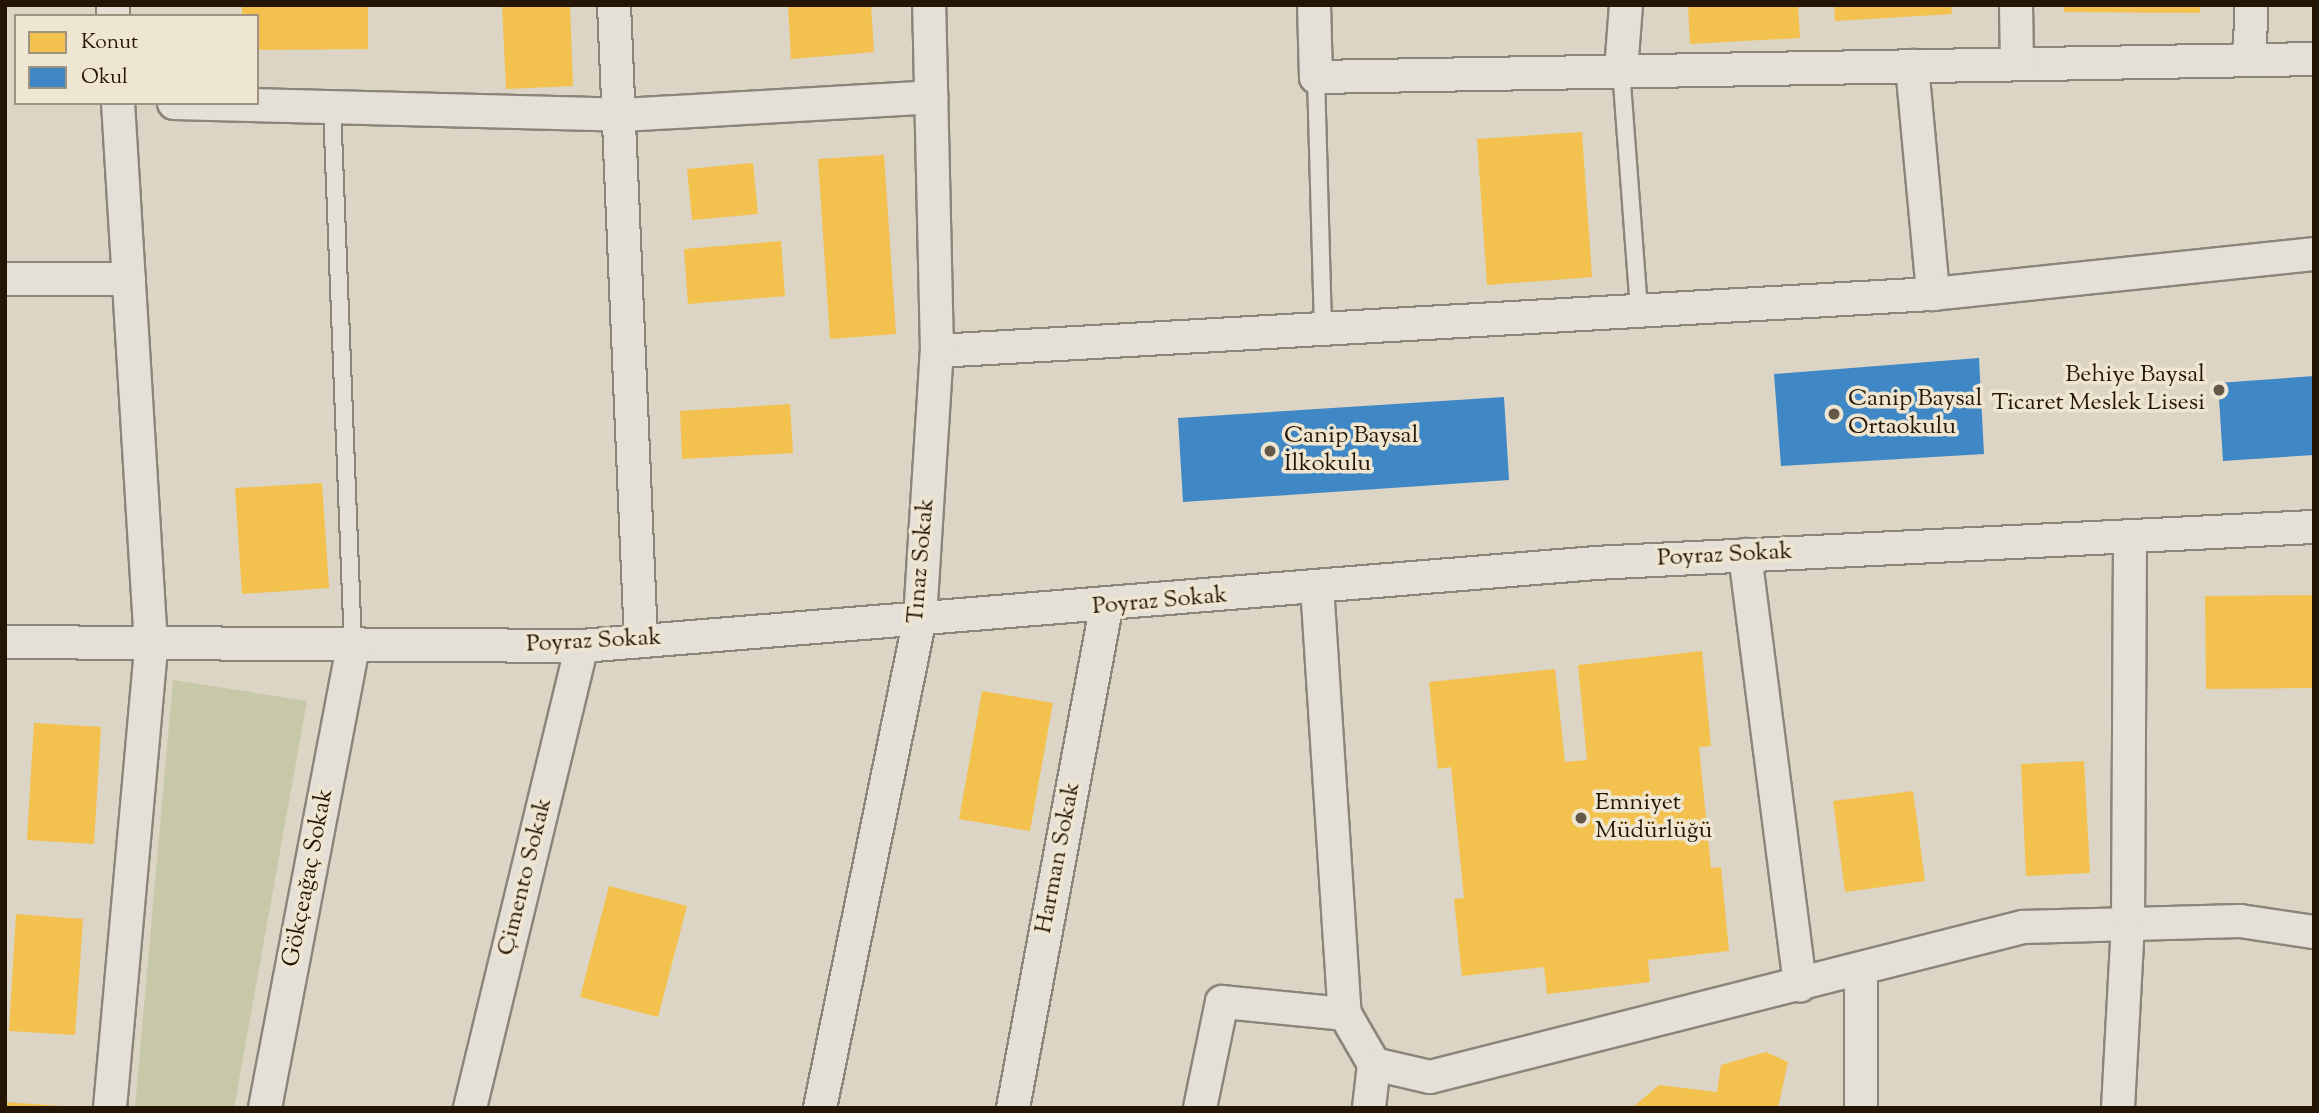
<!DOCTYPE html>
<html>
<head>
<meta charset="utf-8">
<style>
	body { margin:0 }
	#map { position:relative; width:2319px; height:1113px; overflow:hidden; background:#dcd4c4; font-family:"Sorts Mill Goudy",serif }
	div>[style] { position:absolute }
	.green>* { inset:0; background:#c6c8a7 }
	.homes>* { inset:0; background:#f2c14e }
	.schools>* { inset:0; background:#3f88c5 }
	.roads { filter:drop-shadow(2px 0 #8b857a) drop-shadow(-2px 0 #8b857a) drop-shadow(0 2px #8b857a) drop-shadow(0 -2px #8b857a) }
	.lane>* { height:16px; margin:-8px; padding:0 8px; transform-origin:8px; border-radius:8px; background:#e4e0d8 }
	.street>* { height:32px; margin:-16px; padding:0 16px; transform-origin:16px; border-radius:16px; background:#e4e0d8 }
	.dots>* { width:19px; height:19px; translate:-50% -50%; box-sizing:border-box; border:4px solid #efe6d2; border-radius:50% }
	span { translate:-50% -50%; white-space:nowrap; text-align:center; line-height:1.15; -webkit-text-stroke:7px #efe6d2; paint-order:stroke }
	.poi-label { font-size:24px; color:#241504 }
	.right { translate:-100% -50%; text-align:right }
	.left { translate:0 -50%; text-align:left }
	.street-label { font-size:24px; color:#241504 }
	.frame { position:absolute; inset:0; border:7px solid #241504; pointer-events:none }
	.legend { position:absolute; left:14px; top:14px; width:245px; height:91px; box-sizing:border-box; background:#efe6d2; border:2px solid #9e9280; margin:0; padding:9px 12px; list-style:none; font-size:21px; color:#241504 }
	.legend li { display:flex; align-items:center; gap:14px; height:35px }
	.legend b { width:35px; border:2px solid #9e9280 }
</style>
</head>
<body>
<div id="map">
	<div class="green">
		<div style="clip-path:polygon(173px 680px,307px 701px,234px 1108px,135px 1108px)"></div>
	</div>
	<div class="homes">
		<div style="clip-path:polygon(242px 5px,368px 5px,368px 49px,257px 50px,257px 16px,242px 16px)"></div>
		<div style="clip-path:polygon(502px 5px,570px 5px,573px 86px,506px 89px)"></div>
		<div style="clip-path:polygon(788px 5px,871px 5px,874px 52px,791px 59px)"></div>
		<div style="clip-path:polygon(1688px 5px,1798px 5px,1800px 38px,1690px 44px)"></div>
		<div style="clip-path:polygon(1834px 5px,1951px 5px,1952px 14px,1835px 21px)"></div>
		<div style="clip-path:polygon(2064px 5px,2200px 5px,2200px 13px,2064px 12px)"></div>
		<div style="clip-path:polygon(1582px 132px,1592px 277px,1487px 285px,1477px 139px)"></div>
		<div style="clip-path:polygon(884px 155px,896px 334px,830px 339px,818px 159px)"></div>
		<div style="clip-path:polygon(753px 163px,758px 214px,692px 220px,687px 169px)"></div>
		<div style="clip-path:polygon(781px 241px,785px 296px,688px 304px,684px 249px)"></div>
		<div style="clip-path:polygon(790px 404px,793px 453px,682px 459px,680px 411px)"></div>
		<div style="clip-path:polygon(322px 483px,329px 588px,242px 594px,235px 488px)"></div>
		<div style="clip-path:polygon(2314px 595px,2314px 688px,2206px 689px,2205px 596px)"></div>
		<div style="clip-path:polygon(1702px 651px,1711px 746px,1699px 747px,1711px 868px,1721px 867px,1729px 951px,1648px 960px,1650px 982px,1547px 994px,1544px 967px,1462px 976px,1454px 899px,1464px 898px,1451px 767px,1438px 769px,1429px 682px,1555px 669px,1565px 762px,1587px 760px,1578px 665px)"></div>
		<div style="clip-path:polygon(982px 691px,1053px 703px,1030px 831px,959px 819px)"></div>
		<div style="clip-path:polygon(34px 723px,101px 727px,94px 844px,27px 840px)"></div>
		<div style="clip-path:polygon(2084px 761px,2090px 873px,2026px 876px,2021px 764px)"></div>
		<div style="clip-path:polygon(1913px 791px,1925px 881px,1845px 892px,1833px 801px)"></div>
		<div style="clip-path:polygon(609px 886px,687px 906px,658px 1017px,580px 997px)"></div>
		<div style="clip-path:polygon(16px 914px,83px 919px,75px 1035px,9px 1031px)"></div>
		<div style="clip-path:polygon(1766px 1052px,1788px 1062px,1778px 1108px,1632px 1108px,1659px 1085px,1717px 1092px,1721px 1065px)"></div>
		<div style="clip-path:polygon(5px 1102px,61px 1106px,61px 1108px,5px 1108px)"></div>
	</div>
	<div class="schools">
		<div style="clip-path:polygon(1979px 358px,1984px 454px,1781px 466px,1774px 374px)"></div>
		<div style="clip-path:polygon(2314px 376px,2314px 455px,2223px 461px,2218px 383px)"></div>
		<div style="clip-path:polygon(1504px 397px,1509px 480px,1183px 502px,1178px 418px)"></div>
	</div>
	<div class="roads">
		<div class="lane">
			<div style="left:1621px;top:70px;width:242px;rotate:85.7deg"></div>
			<div style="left:1316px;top:77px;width:252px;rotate:88.4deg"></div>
			<div style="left:332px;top:107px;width:540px;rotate:87.77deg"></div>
		</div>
		<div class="street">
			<div style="left:113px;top:5px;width:11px;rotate:90deg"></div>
			<div style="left:614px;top:5px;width:637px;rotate:87.57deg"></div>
			<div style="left:1314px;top:5px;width:72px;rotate:88.4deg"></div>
			<div style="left:1316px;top:77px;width:998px;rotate:-1.03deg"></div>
			<div style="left:2016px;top:5px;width:57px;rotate:89deg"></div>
			<div style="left:2250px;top:60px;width:55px;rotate:-89deg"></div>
			<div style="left:1912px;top:66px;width:229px;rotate:84.7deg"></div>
			<div style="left:1933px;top:294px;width:383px;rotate:-6deg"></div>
			<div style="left:1621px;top:70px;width:65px;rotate:-85.6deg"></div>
			<div style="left:174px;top:103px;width:449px;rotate:1.5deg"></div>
			<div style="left:623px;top:115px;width:309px;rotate:-3.3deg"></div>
			<div style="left:5px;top:279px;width:124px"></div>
			<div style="left:937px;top:351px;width:998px;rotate:-3.28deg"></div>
			<div style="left:1745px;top:555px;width:434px;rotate:82.7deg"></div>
			<div style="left:1317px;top:586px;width:429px;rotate:86.3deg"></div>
			<div style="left:1345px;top:1014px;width:58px;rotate:59.9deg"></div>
			<div style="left:1374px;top:1064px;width:57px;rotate:13.1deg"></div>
			<div style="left:1430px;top:1077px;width:612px;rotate:-14.2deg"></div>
			<div style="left:2023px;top:927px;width:217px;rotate:-1.6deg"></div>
			<div style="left:2240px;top:921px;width:75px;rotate:8.5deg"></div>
			<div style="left:5px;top:642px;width:577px;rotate:0.4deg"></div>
			<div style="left:582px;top:646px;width:1016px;rotate:-4.68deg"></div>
			<div style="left:1595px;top:563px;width:720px;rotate:-2.87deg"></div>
			<div style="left:110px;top:1108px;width:465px;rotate:-84.9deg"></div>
			<div style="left:151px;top:645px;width:543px;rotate:-93.48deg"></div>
			<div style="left:265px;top:1108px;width:469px;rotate:-79.2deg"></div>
			<div style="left:470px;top:1108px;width:475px;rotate:-76.4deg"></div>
			<div style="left:820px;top:1108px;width:500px;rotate:-78.47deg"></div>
			<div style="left:920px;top:618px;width:268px;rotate:-86.4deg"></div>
			<div style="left:937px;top:351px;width:346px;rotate:-91.3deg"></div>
			<div style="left:1013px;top:1108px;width:509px;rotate:-79.46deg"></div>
			<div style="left:1200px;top:1108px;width:108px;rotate:-78.3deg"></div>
			<div style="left:1222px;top:1002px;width:124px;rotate:5.6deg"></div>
			<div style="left:1369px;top:1108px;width:44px;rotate:-83.5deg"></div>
			<div style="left:1861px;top:1108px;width:138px;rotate:-90deg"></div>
			<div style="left:2118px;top:1108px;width:184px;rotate:-86.9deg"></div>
			<div style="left:2128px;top:924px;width:388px;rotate:-89.7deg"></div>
		</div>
	</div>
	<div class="dots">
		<div style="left:2219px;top:390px;background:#645847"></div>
		<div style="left:1834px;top:414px;background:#645847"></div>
		<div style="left:1270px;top:451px;background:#645847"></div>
		<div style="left:1581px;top:818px;background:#645847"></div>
	</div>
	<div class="poi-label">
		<span class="right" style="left:2205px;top:390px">Behiye Baysal<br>Ticaret Meslek Lisesi</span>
		<span class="left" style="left:1848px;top:414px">Canip Baysal<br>Ortaokulu</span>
		<span class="left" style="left:1284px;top:451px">Canip Baysal<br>İlkokulu</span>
		<span class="left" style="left:1595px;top:818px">Emniyet<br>Müdürlüğü</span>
	</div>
	<div class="street-label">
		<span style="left:1725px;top:556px;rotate:-3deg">Poyraz Sokak</span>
		<span style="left:922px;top:561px;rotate:-85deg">Tınaz Sokak</span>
		<span style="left:1160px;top:602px;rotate:-5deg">Poyraz Sokak</span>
		<span style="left:594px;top:642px;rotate:-3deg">Poyraz Sokak</span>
		<span style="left:1059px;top:858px;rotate:-79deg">Harman Sokak</span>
		<span style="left:526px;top:877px;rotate:-76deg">Çimento Sokak</span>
		<span style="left:309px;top:878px;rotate:-79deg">Gökçeağaç Sokak</span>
	</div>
	<div class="frame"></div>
	<ul class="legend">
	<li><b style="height:19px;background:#f2c14e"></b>Konut</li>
	<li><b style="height:19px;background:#3f88c5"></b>Okul</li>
	</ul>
</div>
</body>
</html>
